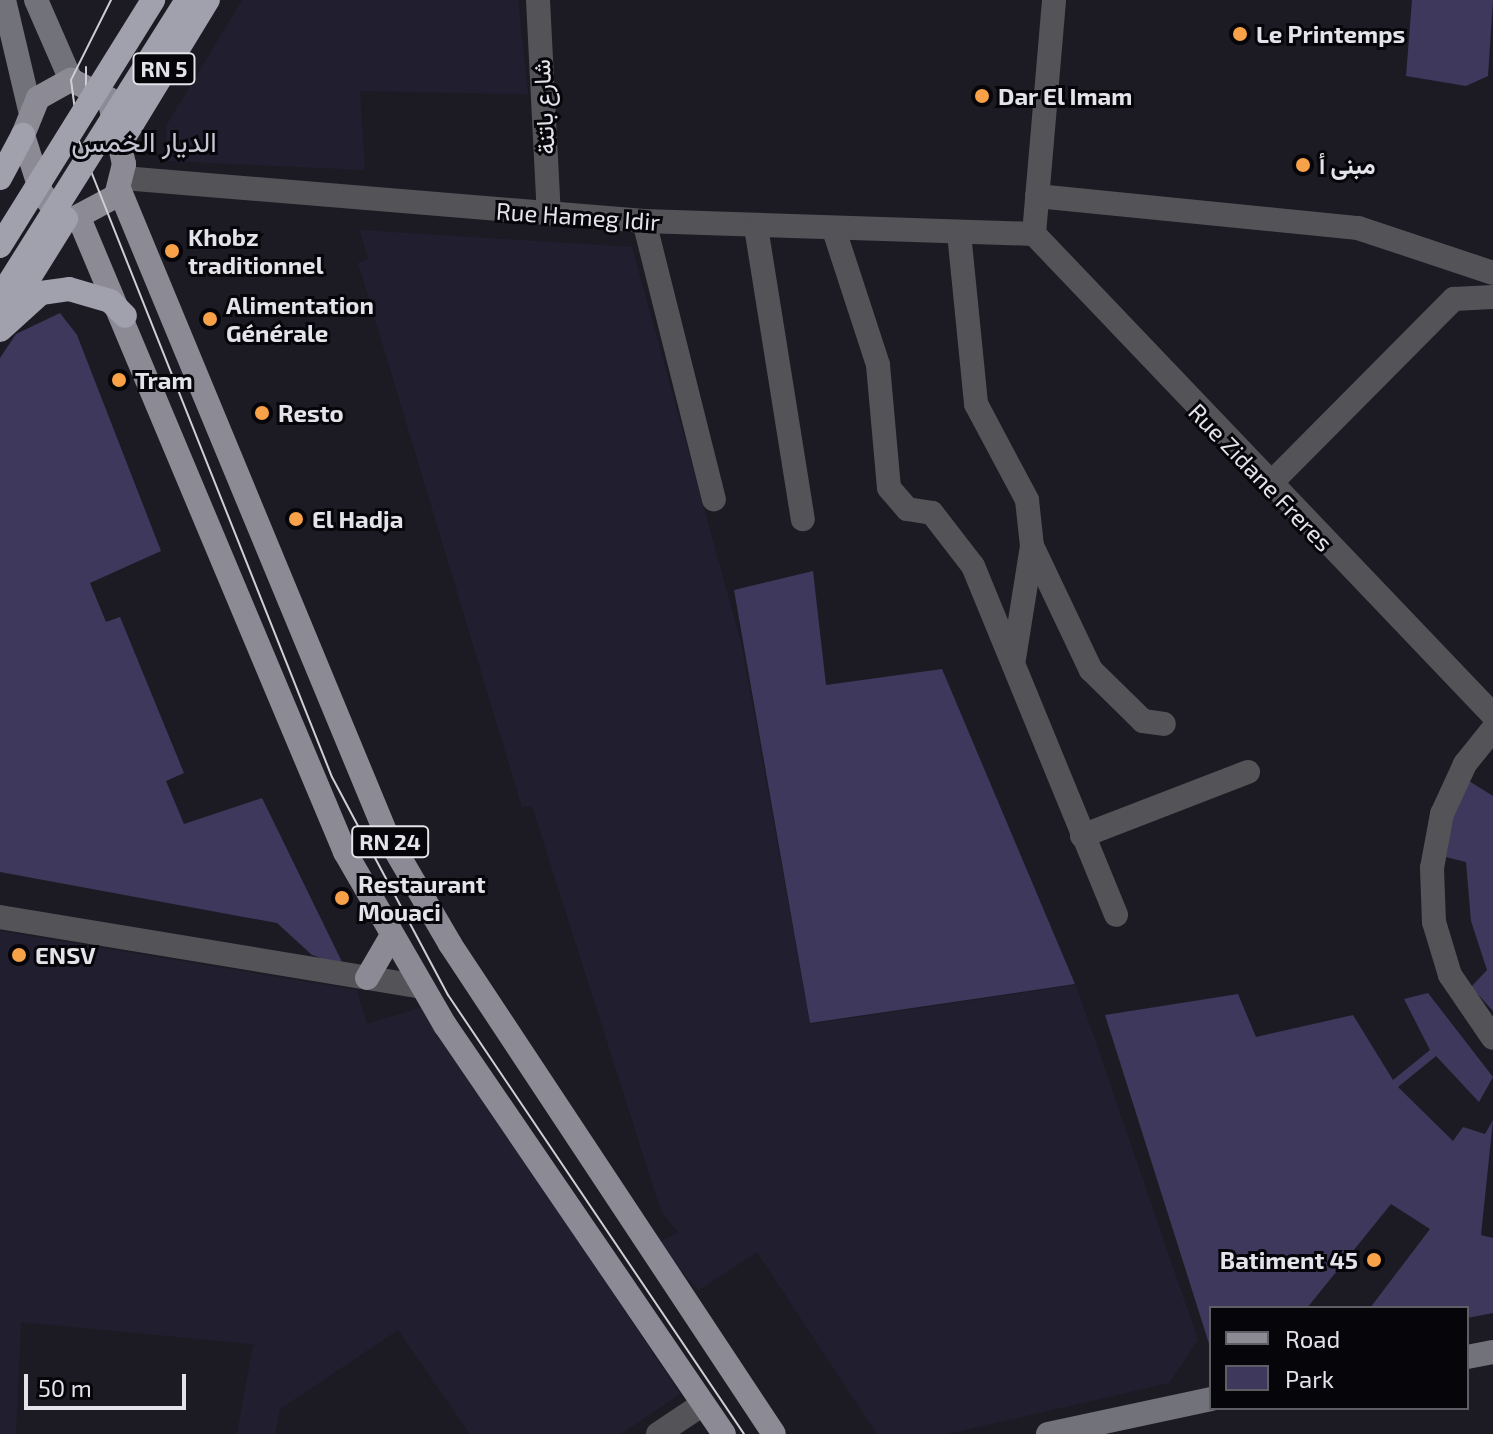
<!DOCTYPE html>
<html>
<head>
<meta charset="utf-8">
<style>
	body { margin:0 }
	#map { position:relative; width:1493px; height:1434px; overflow:hidden; background:#1c1b24; font-family:"Exo 2",Vazirmatn,sans-serif }
	div>[style] { position:absolute }
	.built>* { inset:0; background:#211f2f }
	.green>* { inset:0; background:#3d385c }
	.street>* { height:24px; margin:-12px; padding:0 12px; transform-origin:12px; border-radius:12px; background:#535358 }
	.secondary>* { height:24px; margin:-12px; padding:0 12px; transform-origin:12px; border-radius:12px; background:#72727a }
	.primary>* { height:24px; margin:-12px; padding:0 12px; transform-origin:12px; border-radius:12px; background:#8b8a95 }
	.highway>* { height:24px; margin:-12px; padding:0 12px; transform-origin:12px; border-radius:12px; background:#a1a0ad }
	.tram>* { height:2px; margin:-1px; padding:0 1px; transform-origin:1px; border-radius:1px; background:#ceced5 }
	.highway-bridge>* { height:24px; margin:-12px; padding:0 12px; transform-origin:12px; border-radius:12px; background:#a1a0ad }
	.dots>* { width:22px; height:22px; translate:-50% -50%; box-sizing:border-box; border:4px solid #06060a; border-radius:50% }
	span { translate:-50% -50%; white-space:nowrap; text-align:center; line-height:1.15; -webkit-text-stroke:6px #06060a; paint-order:stroke }
	.shield-label span { padding:2px 6px; background:#06060a; border:2px solid; border-radius:6px; -webkit-text-stroke-width:0 }
	.shield-label { font-size:22px; color:#e3e3ea; font-weight:700 }
	.poi-label { font-size:24px; color:#e3e3ea; font-weight:700 }
	.left { translate:0 -50%; text-align:left }
	.right { translate:-100% -50%; text-align:right }
	.street-label { font-size:24px; color:#e3e3ea }
	.quarter-label { font-size:28px; color:#c6c5d3 }
	.legend { position:absolute; left:1209px; top:1306px; width:260px; height:104px; box-sizing:border-box; background:#06060a; border:2px solid #5e5e64; margin:0; padding:10px 14px; list-style:none; font-size:24px; color:#e3e3ea }
	.legend li { display:flex; align-items:center; gap:16px; height:40px }
	.legend b { width:40px; border:2px solid #5e5e64 }
	.scale { position:absolute; left:24px; top:1374px; width:162px; height:36px; box-sizing:border-box; border:4px solid #e3e3ea; border-top:0; padding-left:10px; font-size:24px; line-height:28px; white-space:nowrap; color:#e3e3ea; -webkit-text-stroke:6px #06060a; paint-order:stroke }
</style>
</head>
<body>
<div id="map">
	<div class="built">
		<div style="clip-path:polygon(242px 0,518px 0,528px 94px,360px 91px,365px 170px,167px 161px,166px 126px)"></div>
		<div style="clip-path:polygon(360px 230px,632px 247px,742px 646px,810px 1024px,1076px 985px,1198px 1340px,1169px 1383px,947px 1434px,877px 1434px,757px 1252px,699px 1290px,656px 1244px,678px 1232px,661px 1211px,532px 806px,522px 807px,358px 263px,368px 259px)"></div>
		<div style="clip-path:polygon(0 931px,357px 990px,367px 1024px,422px 1007px,680px 1394px,621px 1434px,470px 1434px,398px 1330px,280px 1409px,275px 1434px,237px 1434px,253px 1346px,260px 1345px,21px 1322px,16px 1434px,0 1434px)"></div>
	</div>
	<div class="green">
		<div style="clip-path:polygon(1412px 0,1493px 0,1488px 76px,1466px 86px,1406px 76px)"></div>
		<div style="clip-path:polygon(60px 313px,77px 335px,161px 551px,90px 583px,106px 622px,120px 617px,184px 773px,166px 781px,184px 824px,262px 798px,344px 966px,312px 955px,277px 923px,0 872px,0 358px,16px 334px)"></div>
		<div style="clip-path:polygon(813px 571px,826px 685px,942px 669px,1075px 984px,810px 1023px,734px 590px)"></div>
		<div style="clip-path:polygon(1469px 781px,1493px 796px,1493px 1011px,1471px 987px,1487px 970px,1471px 921px,1466px 862px,1446px 857px,1456px 803px)"></div>
		<div style="clip-path:polygon(1428px 993px,1493px 1077px,1479px 1102px,1436px 1056px,1398px 1087px,1453px 1141px,1463px 1127px,1485px 1134px,1493px 1120px,1481px 1235px,1493px 1238px,1493px 1313px,1467px 1318px,1467px 1308px,1370px 1308px,1430px 1229px,1391px 1204px,1307px 1308px,1211px 1308px,1211px 1350px,1105px 1015px,1238px 994px,1256px 1037px,1353px 1015px,1393px 1080px,1430px 1050px,1404px 999px)"></div>
	</div>
	<div class="street">
		<div style="left:538px;top:0;width:214px;rotate:87.1deg"></div>
		<div style="left:123px;top:178px;width:523px;rotate:4.72deg"></div>
		<div style="left:644px;top:221px;width:390px;rotate:1.9deg"></div>
		<div style="left:1037px;top:196px;width:323px;rotate:5.7deg"></div>
		<div style="left:1358px;top:228px;width:142px;rotate:18.4deg"></div>
		<div style="left:644px;top:221px;width:287px;rotate:75.9deg"></div>
		<div style="left:756px;top:227px;width:296px;rotate:80.9deg"></div>
		<div style="left:834px;top:230px;width:142px;rotate:71.9deg"></div>
		<div style="left:878px;top:365px;width:123px;rotate:84.9deg"></div>
		<div style="left:889px;top:488px;width:28px;rotate:49deg"></div>
		<div style="left:907px;top:509px;width:25px;rotate:9deg"></div>
		<div style="left:932px;top:513px;width:67px;rotate:52.3deg"></div>
		<div style="left:973px;top:566px;width:377px;rotate:67.7deg"></div>
		<div style="left:959px;top:233px;width:172px;rotate:84.3deg"></div>
		<div style="left:976px;top:404px;width:109px;rotate:62deg"></div>
		<div style="left:1027px;top:500px;width:46px;rotate:83.8deg"></div>
		<div style="left:1032px;top:546px;width:114px;rotate:99.1deg"></div>
		<div style="left:1034px;top:234px;width:665px;rotate:46.34deg"></div>
		<div style="left:1034px;top:234px;width:235px;rotate:-85.1deg"></div>
		<div style="left:1270px;top:484px;width:261px;rotate:-45.2deg"></div>
		<div style="left:1454px;top:299px;width:39px;rotate:-3deg"></div>
		<div style="left:1032px;top:546px;width:137px;rotate:64.6deg"></div>
		<div style="left:1091px;top:670px;width:73px;rotate:44.4deg"></div>
		<div style="left:1143px;top:721px;width:21px;rotate:8deg"></div>
		<div style="left:1493px;top:729px;width:45px;rotate:128.7deg"></div>
		<div style="left:1465px;top:764px;width:55px;rotate:114.7deg"></div>
		<div style="left:1442px;top:814px;width:55px;rotate:100.5deg"></div>
		<div style="left:1432px;top:868px;width:54px;rotate:87.9deg"></div>
		<div style="left:1434px;top:922px;width:55px;rotate:73.2deg"></div>
		<div style="left:1450px;top:975px;width:76px;rotate:55.7deg"></div>
		<div style="left:1082px;top:836px;width:178px;rotate:-21.1deg"></div>
		<div style="left:0;top:917px;width:428px;rotate:9.4deg"></div>
		<div style="left:658px;top:1434px;width:54px;rotate:-33.7deg"></div>
	</div>
	<div class="secondary">
		<div style="left:4px;top:0;width:113px;rotate:76.7deg"></div>
		<div style="left:36px;top:0;width:87px;rotate:66.4deg"></div>
		<div style="left:1467px;top:1357px;width:26px;rotate:-11deg"></div>
		<div style="left:1048px;top:1434px;width:167px;rotate:-12.1deg"></div>
	</div>
	<div class="primary">
		<div style="left:71px;top:80px;width:42px;rotate:26.6deg"></div>
		<div style="left:109px;top:99px;width:67px;rotate:77deg"></div>
		<div style="left:124px;top:164px;width:33px;rotate:104deg"></div>
		<div style="left:116px;top:196px;width:49px;rotate:151.9deg"></div>
		<div style="left:73px;top:219px;width:12px;rotate:-171deg"></div>
		<div style="left:61px;top:217px;width:32px;rotate:-129deg"></div>
		<div style="left:41px;top:192px;width:60px;rotate:-107.5deg"></div>
		<div style="left:23px;top:135px;width:40px;rotate:-68deg"></div>
		<div style="left:38px;top:98px;width:38px;rotate:-29deg"></div>
		<div style="left:120px;top:191px;width:698px;rotate:67.51deg"></div>
		<div style="left:387px;top:836px;width:125px;rotate:59.7deg"></div>
		<div style="left:450px;top:944px;width:587px;rotate:56.53deg"></div>
		<div style="left:79px;top:218px;width:688px;rotate:67.24deg"></div>
		<div style="left:345px;top:852px;width:200px;rotate:60deg"></div>
		<div style="left:445px;top:1025px;width:495px;rotate:55.7deg"></div>
		<div style="left:367px;top:978px;width:48px;rotate:-59.7deg"></div>
	</div>
	<div class="highway">
		<div style="left:123px;top:139px;width:163px;rotate:-58.6deg"></div>
		<div style="left:0;top:178px;width:49px;rotate:-61.9deg"></div>
		<div style="left:8px;top:312px;width:110px;rotate:-58.1deg"></div>
		<div style="left:0;top:330px;width:55px;rotate:-42.1deg"></div>
		<div style="left:41px;top:293px;width:28px;rotate:-8deg"></div>
		<div style="left:69px;top:289px;width:43px;rotate:16.3deg"></div>
		<div style="left:110px;top:301px;width:21px;rotate:45deg"></div>
	</div>
	<div class="tram">
		<div style="left:111px;top:0;width:89px;rotate:116.6deg"></div>
		<div style="left:71px;top:80px;width:62px;rotate:82.5deg"></div>
		<div style="left:79px;top:141px;width:684px;rotate:68.31deg"></div>
		<div style="left:332px;top:777px;width:247px;rotate:62deg"></div>
		<div style="left:448px;top:995px;width:529px;rotate:56.01deg"></div>
		<div style="left:86px;top:122px;width:55px;rotate:-90deg"></div>
	</div>
	<div class="highway-bridge">
		<div style="left:0;top:246px;width:290px;rotate:-58.1deg"></div>
		<div style="left:0;top:297px;width:351px;rotate:-57.8deg"></div>
	</div>
	<div class="dots">
		<div style="left:1240px;top:34px;background:#f7a149"></div>
		<div style="left:982px;top:96px;background:#f7a149"></div>
		<div style="left:1303px;top:165px;background:#f7a149"></div>
		<div style="left:172px;top:251px;background:#f7a149"></div>
		<div style="left:210px;top:319px;background:#f7a149"></div>
		<div style="left:119px;top:380px;background:#f7a149"></div>
		<div style="left:262px;top:413px;background:#f7a149"></div>
		<div style="left:296px;top:519px;background:#f7a149"></div>
		<div style="left:342px;top:898px;background:#f7a149"></div>
		<div style="left:19px;top:955px;background:#f7a149"></div>
		<div style="left:1374px;top:1260px;background:#f7a149"></div>
	</div>
	<div class="shield-label">
		<span style="left:164px;top:69px">RN 5</span>
		<span style="left:390px;top:842px">RN 24</span>
	</div>
	<div class="poi-label">
		<span class="left" style="left:1256px;top:34px">Le Printemps</span>
		<span class="left" style="left:998px;top:96px">Dar El Imam</span>
		<span class="left" style="left:1319px;top:165px">مبنى أ</span>
		<span class="left" style="left:188px;top:251px">Khobz<br>traditionnel</span>
		<span class="left" style="left:226px;top:319px">Alimentation<br>Générale</span>
		<span class="left" style="left:135px;top:380px">Tram</span>
		<span class="left" style="left:278px;top:413px">Resto</span>
		<span class="left" style="left:312px;top:519px">El Hadja</span>
		<span class="left" style="left:358px;top:898px">Restaurant<br>Mouaci</span>
		<span class="left" style="left:35px;top:955px">ENSV</span>
		<span class="right" style="left:1358px;top:1260px">Batiment 45</span>
	</div>
	<div class="street-label">
		<span style="left:543px;top:107px;rotate:-93deg">شارع باتنة</span>
		<span style="left:578px;top:216px;rotate:4deg">Rue Hameg Idir</span>
		<span style="left:1261px;top:477px;rotate:46deg">Rue Zidane Freres</span>
	</div>
	<div class="quarter-label">
		<span style="left:144px;top:141px">الديار الخمس</span>
	</div>
	<ul class="legend">
	<li><b style="height:10px;background:#8b8a95"></b>Road</li>
	<li><b style="height:22px;background:#3d385c"></b>Park</li>
	</ul>
	<div class="scale">50 m</div>
</div>
</body>
</html>
